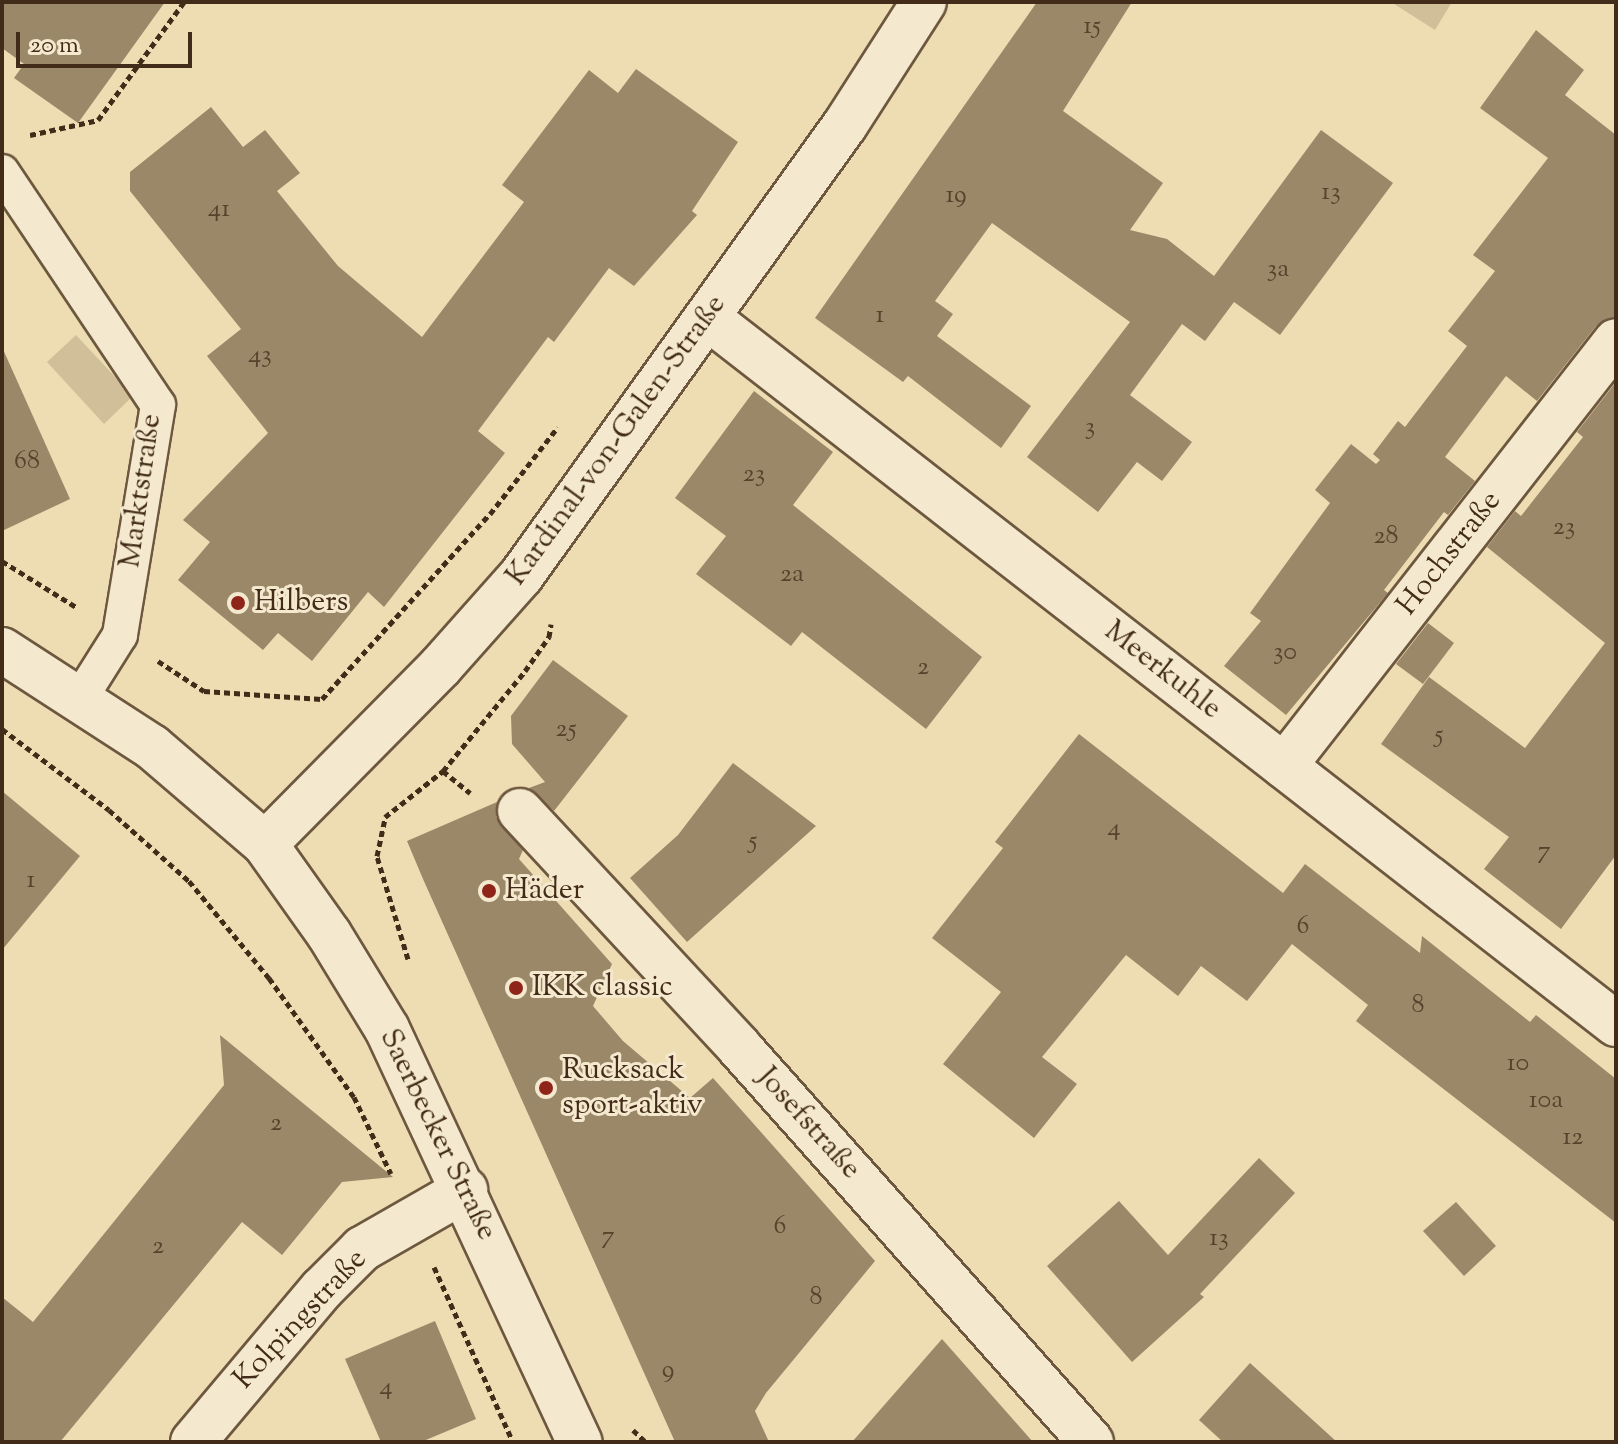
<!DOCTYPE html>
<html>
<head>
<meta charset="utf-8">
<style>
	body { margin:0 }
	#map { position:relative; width:1618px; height:1444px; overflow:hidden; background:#eeddb3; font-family:"Sorts Mill Goudy",serif }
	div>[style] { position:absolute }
	.green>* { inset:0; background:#d1bf99 }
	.building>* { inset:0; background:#9b8869 }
	.path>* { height:5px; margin-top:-2.5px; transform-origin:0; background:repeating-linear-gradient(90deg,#422b18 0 6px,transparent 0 10px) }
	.roads { filter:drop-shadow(2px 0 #6d583f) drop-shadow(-2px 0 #6d583f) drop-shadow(0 2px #6d583f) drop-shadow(0 -2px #6d583f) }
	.pedestrian>* { height:34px; margin:-17px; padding:0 17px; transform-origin:17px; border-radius:17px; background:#f4e9ce }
	.minor>* { height:44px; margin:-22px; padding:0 22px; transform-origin:22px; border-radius:22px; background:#f4e9ce }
	.tertiary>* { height:44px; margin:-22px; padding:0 22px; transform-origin:22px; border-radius:22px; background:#f4e9ce }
	.dots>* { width:22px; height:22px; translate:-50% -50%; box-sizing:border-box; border:4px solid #f4e9ce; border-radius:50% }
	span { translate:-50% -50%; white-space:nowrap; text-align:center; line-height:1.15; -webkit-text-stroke:6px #f4e9ce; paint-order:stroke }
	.number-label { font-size:26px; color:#58422c }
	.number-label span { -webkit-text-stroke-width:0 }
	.street-label { font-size:30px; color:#422b18 }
	.poi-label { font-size:30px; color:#422b18 }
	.left { translate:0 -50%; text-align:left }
	.frame { position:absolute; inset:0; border:4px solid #422b18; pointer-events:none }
	.scale { position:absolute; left:16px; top:32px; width:176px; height:36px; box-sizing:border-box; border:4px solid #422b18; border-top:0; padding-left:10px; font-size:24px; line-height:28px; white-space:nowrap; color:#422b18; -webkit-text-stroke:6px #f4e9ce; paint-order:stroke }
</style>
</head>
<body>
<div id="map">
	<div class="green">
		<div style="clip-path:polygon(1391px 2px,1452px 2px,1435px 30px)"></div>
		<div style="clip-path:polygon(76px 335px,133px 396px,104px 424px,47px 362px)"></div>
	</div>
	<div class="building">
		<div style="clip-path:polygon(2px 2px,165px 2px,78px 123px,14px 78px,24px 64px,2px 48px)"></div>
		<div style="clip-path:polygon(1037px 2px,1132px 2px,1063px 111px,1163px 183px,1130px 230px,1167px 239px,1214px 276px,1321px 130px,1393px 183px,1280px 335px,1234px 302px,1205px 341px,1182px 324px,1130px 395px,1192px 442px,1162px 481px,1137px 462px,1098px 512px,1027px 457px,1130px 322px,992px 223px,935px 301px,953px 314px,937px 336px,1031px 406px,1001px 448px,908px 376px,903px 382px,815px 318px)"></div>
		<div style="clip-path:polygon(1536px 30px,1584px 70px,1565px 95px,1616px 135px,1616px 317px,1596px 326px,1537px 401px,1506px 376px,1445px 457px,1475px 481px,1448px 515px,1444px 512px,1384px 590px,1388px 593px,1286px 715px,1224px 666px,1261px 621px,1250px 613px,1330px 503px,1315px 490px,1351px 444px,1376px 464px,1380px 460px,1373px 454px,1398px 421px,1405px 427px,1467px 346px,1448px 331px,1495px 271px,1473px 255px,1548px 158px,1480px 108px)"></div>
		<div style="clip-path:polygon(636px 69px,738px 142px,692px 211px,697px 215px,634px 286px,609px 268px,554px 342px,548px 337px,478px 431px,505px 453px,384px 607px,368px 592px,312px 661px,278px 633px,263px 650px,178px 580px,210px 542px,183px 520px,268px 433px,207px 356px,241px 329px,130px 191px,130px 172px,211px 107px,243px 147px,265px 130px,300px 173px,277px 191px,338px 266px,422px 337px,524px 202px,502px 185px,589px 70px,618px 93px)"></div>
		<div style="clip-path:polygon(2px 347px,70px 499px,2px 531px)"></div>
		<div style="clip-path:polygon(1616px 382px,1616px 855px,1561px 929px,1484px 869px,1509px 837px,1381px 744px,1429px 677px,1525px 748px,1605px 643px,1487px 547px,1515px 511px,1521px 516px,1583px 437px,1577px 432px)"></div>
		<div style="clip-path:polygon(754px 391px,833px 452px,793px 505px,982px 657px,926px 729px,802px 632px,791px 646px,696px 574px,726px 536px,675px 498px)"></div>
		<div style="clip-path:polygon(1428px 623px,1454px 643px,1423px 684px,1396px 664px)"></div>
		<div style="clip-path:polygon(553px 660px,628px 716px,554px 811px,529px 788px,545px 782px,512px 744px,511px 716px)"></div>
		<div style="clip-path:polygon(1079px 734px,1283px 893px,1305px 864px,1420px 953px,1422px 936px,1530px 1022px,1536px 1015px,1616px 1079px,1616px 1223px,1356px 1021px,1368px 1005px,1292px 944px,1247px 1001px,1201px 966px,1178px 996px,1126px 955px,1042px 1057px,1077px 1084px,1034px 1138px,943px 1064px,1001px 992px,932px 938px,1003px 848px,995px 842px)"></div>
		<div style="clip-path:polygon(733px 763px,816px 826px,687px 942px,630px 878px,678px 835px)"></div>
		<div style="clip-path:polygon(2px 791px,80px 856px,2px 950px)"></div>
		<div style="clip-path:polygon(497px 802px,496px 817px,523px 850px,519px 859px,612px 964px,593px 1006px,623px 1041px,690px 1098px,713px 1078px,875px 1261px,766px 1393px,755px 1411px,769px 1442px,675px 1442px,423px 879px,407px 841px)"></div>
		<div style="clip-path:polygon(220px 1035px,393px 1177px,342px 1182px,282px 1255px,242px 1222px,60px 1442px,2px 1442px,2px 1297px,33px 1322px,224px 1085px)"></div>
		<div style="clip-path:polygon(1259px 1158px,1295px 1193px,1200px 1294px,1204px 1297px,1132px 1362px,1047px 1266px,1119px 1201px,1168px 1255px)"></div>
		<div style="clip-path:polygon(1456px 1202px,1496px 1246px,1464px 1276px,1423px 1231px)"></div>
		<div style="clip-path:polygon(435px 1321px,476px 1419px,421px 1442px,381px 1442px,345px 1359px)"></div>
		<div style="clip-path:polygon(942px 1339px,1033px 1442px,852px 1442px)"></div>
		<div style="clip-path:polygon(1250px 1363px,1337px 1442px,1223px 1442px,1199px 1420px)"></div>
	</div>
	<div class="path">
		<div style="left:30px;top:135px;width:70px;rotate:-12.4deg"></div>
		<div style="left:98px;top:120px;width:146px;rotate:-53.9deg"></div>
		<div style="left:2px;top:561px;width:87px;rotate:31.9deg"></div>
		<div style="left:158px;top:661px;width:55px;rotate:33.1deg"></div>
		<div style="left:204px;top:691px;width:118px;rotate:3.9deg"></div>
		<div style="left:322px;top:699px;width:250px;rotate:-47.8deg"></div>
		<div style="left:490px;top:514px;width:110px;rotate:-52deg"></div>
		<div style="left:2px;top:729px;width:134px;rotate:37.1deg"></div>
		<div style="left:109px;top:810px;width:107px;rotate:41.6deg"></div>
		<div style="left:189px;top:881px;width:126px;rotate:50.5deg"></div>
		<div style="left:269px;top:978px;width:146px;rotate:54.5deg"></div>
		<div style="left:354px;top:1097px;width:85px;rotate:64.3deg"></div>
		<div style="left:443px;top:771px;width:35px;rotate:39deg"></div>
		<div style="left:408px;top:959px;width:108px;rotate:-106.8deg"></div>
		<div style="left:377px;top:856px;width:40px;rotate:-78deg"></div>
		<div style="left:385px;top:817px;width:74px;rotate:-38.4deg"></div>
		<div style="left:443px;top:771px;width:129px;rotate:-50.6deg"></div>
		<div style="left:525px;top:671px;width:42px;rotate:-54.8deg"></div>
		<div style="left:549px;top:637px;width:13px;rotate:-81deg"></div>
		<div style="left:434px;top:1267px;width:192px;rotate:65.7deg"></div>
		<div style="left:633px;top:1430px;width:18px;rotate:43deg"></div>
	</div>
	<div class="roads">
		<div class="pedestrian">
			<div style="left:2px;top:172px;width:280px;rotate:56.2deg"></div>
			<div style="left:158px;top:405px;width:233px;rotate:99.4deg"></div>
			<div style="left:120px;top:635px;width:77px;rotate:122.2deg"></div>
		</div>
		<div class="minor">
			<div style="left:708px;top:318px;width:1150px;rotate:37.87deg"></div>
			<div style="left:1284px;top:766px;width:539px;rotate:-52deg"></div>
			<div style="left:520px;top:811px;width:322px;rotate:47.1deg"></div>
			<div style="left:739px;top:1047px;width:529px;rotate:48.29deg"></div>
			<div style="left:265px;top:844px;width:250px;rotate:-45.3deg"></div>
			<div style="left:441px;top:666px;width:120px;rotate:-48.4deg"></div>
			<div style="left:521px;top:576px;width:555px;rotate:-54.31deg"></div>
			<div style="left:845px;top:125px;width:146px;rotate:-57.3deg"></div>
			<div style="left:193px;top:1442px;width:200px;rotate:-49.9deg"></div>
			<div style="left:322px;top:1289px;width:57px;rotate:-45deg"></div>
			<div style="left:362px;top:1249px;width:119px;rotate:-29.8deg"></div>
		</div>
		<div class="tertiary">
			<div style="left:2px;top:650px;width:179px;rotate:32.9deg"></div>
			<div style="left:152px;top:747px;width:149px;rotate:40.6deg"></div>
			<div style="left:265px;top:844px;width:110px;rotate:54.6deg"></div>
			<div style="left:329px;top:934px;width:111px;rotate:58.6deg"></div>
			<div style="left:387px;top:1029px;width:456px;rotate:65deg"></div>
		</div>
	</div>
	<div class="dots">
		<div style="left:238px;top:603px;background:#8f2418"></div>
		<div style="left:489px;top:891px;background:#8f2418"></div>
		<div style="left:516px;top:988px;background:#8f2418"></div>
		<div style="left:546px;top:1088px;background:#8f2418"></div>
	</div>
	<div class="number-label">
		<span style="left:1092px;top:27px">15</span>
		<span style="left:1331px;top:193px">13</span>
		<span style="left:956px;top:196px">19</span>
		<span style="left:219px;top:210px">41</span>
		<span style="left:1278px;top:270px">3a</span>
		<span style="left:880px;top:316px">1</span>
		<span style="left:260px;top:356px">43</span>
		<span style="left:1090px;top:428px">3</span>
		<span style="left:27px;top:462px">68</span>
		<span style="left:754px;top:475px">23</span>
		<span style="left:1564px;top:528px">23</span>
		<span style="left:1386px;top:537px">28</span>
		<span style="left:792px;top:575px">2a</span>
		<span style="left:1285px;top:653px">30</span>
		<span style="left:923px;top:668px">2</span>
		<span style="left:566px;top:730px">25</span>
		<span style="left:1439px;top:736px">5</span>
		<span style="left:1114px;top:829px">4</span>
		<span style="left:753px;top:842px">5</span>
		<span style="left:1544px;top:852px">7</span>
		<span style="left:31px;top:881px">1</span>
		<span style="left:1303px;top:927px">6</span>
		<span style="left:1418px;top:1006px">8</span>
		<span style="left:1518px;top:1064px">10</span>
		<span style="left:1546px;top:1101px">10a</span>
		<span style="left:276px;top:1124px">2</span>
		<span style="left:1573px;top:1138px">12</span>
		<span style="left:780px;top:1227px">6</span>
		<span style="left:608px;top:1237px">7</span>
		<span style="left:1219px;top:1239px">13</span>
		<span style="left:158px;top:1247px">2</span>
		<span style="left:816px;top:1298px">8</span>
		<span style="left:668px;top:1371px">9</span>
		<span style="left:386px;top:1388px">4</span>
	</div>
	<div class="street-label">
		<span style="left:617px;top:441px;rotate:-54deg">Kardinal-von-Galen-Straße</span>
		<span style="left:142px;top:491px;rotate:-82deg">Marktstraße</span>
		<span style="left:1450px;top:554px;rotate:-52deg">Hochstraße</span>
		<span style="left:1162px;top:671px;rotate:38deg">Meerkuhle</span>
		<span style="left:808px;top:1124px;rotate:48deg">Josefstraße</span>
		<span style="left:437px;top:1135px;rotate:64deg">Saerbecker Straße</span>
		<span style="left:301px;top:1320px;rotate:-47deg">Kolpingstraße</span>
	</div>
	<div class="poi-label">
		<span class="left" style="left:254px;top:603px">Hilbers</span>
		<span class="left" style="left:505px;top:891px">Häder</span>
		<span class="left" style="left:532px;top:988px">IKK classic</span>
		<span class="left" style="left:562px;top:1088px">Rucksack<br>sport-aktiv</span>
	</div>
	<div class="frame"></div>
	<div class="scale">20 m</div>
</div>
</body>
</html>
